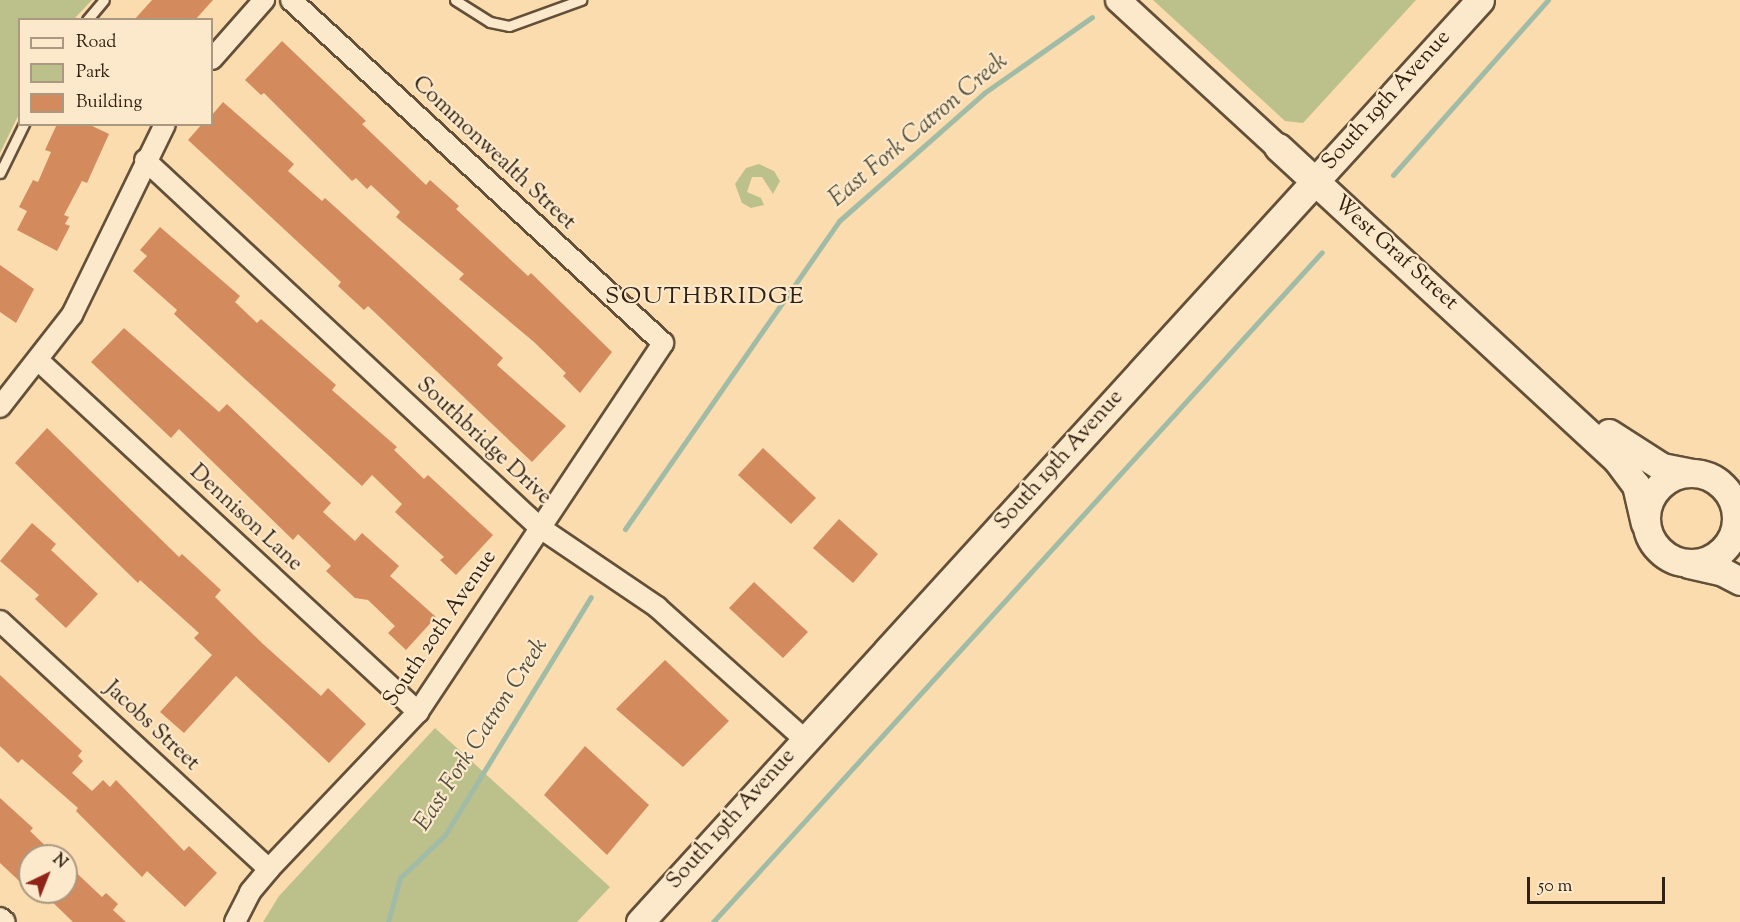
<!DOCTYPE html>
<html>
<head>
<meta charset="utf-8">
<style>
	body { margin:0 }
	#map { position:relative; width:1740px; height:922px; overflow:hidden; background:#fbdcae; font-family:"Sorts Mill Goudy",serif }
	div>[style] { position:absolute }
	.green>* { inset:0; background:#bcc18c }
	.stream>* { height:5px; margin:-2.5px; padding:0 2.5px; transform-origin:2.5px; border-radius:2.5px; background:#a0bca6 }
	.building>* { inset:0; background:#d38b5e }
	.roads { filter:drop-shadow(2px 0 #635039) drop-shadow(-2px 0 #635039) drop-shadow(0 2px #635039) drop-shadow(0 -2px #635039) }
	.service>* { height:9px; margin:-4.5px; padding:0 4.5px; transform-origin:4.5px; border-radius:4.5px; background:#fce8ca }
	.minor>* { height:20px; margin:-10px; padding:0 10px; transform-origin:10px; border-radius:10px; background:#fce8ca }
	.tertiary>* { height:24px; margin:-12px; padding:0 12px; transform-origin:12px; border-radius:12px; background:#fce8ca }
	.secondary>* { height:27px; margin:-13.5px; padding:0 13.5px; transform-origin:13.5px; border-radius:13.5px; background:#fce8ca }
	.secondary>.ring { margin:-13.5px; padding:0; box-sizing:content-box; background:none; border:27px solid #fce8ca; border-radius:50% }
	span { translate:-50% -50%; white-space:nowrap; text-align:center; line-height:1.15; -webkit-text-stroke:4.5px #fce8ca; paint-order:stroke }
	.street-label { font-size:22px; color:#302112 }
	.water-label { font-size:24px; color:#52503e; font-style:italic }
	.neighbourhood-label { font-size:24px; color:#302112; letter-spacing:1.5px }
	.legend { position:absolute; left:18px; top:18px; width:195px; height:108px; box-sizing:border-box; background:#fce8ca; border:2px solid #aa9880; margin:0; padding:8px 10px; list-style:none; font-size:18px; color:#302112 }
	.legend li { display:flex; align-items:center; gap:12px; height:30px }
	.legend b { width:30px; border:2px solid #aa9880 }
	.north { position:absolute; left:18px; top:844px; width:60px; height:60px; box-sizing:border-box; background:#fce8ca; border:2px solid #aa9880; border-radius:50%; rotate:43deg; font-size:16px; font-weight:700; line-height:24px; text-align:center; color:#302112 }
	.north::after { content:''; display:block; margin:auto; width:21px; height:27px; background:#8f2418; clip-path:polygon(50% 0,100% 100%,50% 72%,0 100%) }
	.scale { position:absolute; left:1527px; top:877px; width:138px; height:27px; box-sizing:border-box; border:3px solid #302112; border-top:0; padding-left:8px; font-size:18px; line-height:21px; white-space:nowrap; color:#302112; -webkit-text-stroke:4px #fce8ca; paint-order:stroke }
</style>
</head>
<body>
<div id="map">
	<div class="green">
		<div style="clip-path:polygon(0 0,92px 0,74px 19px,20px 20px,19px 114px,0 153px)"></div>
		<div style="clip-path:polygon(1153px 0,1416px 0,1303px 123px,1285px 121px)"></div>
		<div style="clip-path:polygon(759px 164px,774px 171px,780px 181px,773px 194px,762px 177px,752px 177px,747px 192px,761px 198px,764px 205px,751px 208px,742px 203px,735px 184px,746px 168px)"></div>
		<div style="clip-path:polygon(435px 728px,610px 887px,577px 922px,263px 922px,279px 896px)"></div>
	</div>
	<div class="stream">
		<div style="left:1393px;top:175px;width:234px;rotate:-48.5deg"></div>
		<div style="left:625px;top:529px;width:375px;rotate:-55.2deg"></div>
		<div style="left:839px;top:221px;width:193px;rotate:-41.4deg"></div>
		<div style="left:984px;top:93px;width:132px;rotate:-35.1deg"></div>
		<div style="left:388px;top:922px;width:46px;rotate:-74.7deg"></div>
		<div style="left:400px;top:878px;width:62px;rotate:-43.7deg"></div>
		<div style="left:445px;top:835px;width:279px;rotate:-58.5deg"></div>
		<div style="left:713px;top:922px;width:905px;rotate:-47.73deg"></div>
	</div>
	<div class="building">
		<div style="clip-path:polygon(152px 0,213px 0,195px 20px,134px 20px)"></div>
		<div style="clip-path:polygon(282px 41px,366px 121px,362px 124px,426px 185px,430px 180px,459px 206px,456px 209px,528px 276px,531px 273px,612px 352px,580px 393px,563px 376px,566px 373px,534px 342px,459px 279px,464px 274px,396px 217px,400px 212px,371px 185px,367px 189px,356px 178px,352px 181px,264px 93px,261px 95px,245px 80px)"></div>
		<div style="clip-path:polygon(223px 102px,294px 164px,288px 171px,322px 201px,325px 198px,503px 358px,497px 365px,566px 426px,532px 462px,368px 306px,364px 310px,338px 286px,341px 282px,188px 140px,202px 124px,212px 124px,212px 115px)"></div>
		<div style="clip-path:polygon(57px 124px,88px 124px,109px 134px,87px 183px,82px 181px,64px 215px,69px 217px,65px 224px,70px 226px,57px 251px,17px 230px,27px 211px,19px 207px,33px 180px,38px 182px,51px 152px,45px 150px)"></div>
		<div style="clip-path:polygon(160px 227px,240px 296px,235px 302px,257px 323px,261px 319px,336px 385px,332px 390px,397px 447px,394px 450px,424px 479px,428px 475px,493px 535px,456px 575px,440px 560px,444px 557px,395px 512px,402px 504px,372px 475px,362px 486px,188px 327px,174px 314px,177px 310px,133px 271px,147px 256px,140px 250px)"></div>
		<div style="clip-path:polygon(0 265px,34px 289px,16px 323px,0 312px)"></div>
		<div style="clip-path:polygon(124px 328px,219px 412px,227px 404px,331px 503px,323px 512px,355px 541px,362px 533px,399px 566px,390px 576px,436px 617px,406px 650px,388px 633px,395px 626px,368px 600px,355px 598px,326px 571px,331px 566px,298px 534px,293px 540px,179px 429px,171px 438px,91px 362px)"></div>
		<div style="clip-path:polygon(47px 428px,179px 557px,182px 554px,221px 590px,215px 597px,263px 644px,321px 696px,328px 688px,366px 724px,329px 763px,236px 676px,184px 733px,160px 712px,212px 655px,194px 638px,199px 633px,140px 580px,138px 583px,15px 463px)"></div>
		<div style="clip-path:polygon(763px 448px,816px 498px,791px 524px,738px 475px)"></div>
		<div style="clip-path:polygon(839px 519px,878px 554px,853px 583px,813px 548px)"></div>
		<div style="clip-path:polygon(32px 523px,56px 544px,51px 550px,98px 594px,66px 628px,35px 599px,39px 595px,0 561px)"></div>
		<div style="clip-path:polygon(754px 582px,808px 632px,783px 658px,729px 608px)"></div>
		<div style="clip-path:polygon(665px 660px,729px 721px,683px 767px,616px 709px)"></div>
		<div style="clip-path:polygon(0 675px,82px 751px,78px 756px,83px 761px,72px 773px,92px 791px,103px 780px,110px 787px,116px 780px,184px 851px,189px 846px,217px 873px,185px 907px,147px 871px,142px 877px,76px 811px,78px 808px,22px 759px,18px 763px,0 746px)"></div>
		<div style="clip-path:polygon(585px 746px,649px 805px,607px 855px,544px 795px)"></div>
		<div style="clip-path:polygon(0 798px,33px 828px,30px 831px,56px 856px,30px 856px,30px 891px,0 863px)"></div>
		<div style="clip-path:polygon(66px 863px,102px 897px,106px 893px,118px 904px,113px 910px,126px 922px,73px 922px,42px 892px,66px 892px)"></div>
	</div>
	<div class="roads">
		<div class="service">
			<div style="left:455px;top:0;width:41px;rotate:32.2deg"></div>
			<div style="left:490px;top:22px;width:19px;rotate:12deg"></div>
			<div style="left:509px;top:26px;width:77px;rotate:-19.9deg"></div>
			<div style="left:87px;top:20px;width:26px;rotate:-50deg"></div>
			<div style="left:0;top:173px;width:55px;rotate:-63.9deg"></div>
		</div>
		<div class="minor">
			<div style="left:212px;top:59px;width:79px;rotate:-48.6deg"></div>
			<div style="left:145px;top:160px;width:538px;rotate:42.97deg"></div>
			<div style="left:539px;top:527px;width:143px;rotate:34.1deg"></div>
			<div style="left:657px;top:607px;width:198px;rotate:41.9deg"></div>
			<div style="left:39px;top:361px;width:517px;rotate:42.8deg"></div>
			<div style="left:0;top:407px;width:117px;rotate:-52deg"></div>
			<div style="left:72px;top:315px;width:212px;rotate:-64deg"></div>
			<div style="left:0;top:621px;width:366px;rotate:42.7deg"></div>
			<div style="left:0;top:918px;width:6px;rotate:39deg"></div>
			<div style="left:235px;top:922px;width:34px;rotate:-63deg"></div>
			<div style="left:250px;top:892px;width:30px;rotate:-50deg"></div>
			<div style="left:269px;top:869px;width:216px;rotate:-46.5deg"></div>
			<div style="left:418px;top:712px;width:443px;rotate:-56.4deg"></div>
			<div style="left:663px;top:343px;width:506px;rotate:-137.32deg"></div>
		</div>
		<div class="tertiary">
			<div style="left:1118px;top:0;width:217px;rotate:42.6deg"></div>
		</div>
		<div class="secondary">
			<div style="left:1278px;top:147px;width:461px;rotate:42.7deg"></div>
			<div style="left:1617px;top:460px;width:31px;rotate:53deg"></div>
			<div style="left:1636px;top:485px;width:39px;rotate:77deg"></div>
			<div style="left:1609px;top:433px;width:63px;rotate:32.7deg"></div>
			<div style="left:1662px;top:467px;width:31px;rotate:11deg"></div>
			<div class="ring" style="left:1646px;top:473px;width:63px;height:63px"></div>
			<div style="left:1689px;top:564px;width:35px;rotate:13deg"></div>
			<div style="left:1723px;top:572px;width:19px;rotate:28deg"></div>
			<div style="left:640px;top:922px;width:1247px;rotate:-47.66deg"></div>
		</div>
	</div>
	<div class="street-label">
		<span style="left:1387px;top:101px;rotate:-48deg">South 19th Avenue</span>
		<span style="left:493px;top:154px;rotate:43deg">Commonwealth Street</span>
		<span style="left:1395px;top:254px;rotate:42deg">West Graf Street</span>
		<span style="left:483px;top:442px;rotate:43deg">Southbridge Drive</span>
		<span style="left:1060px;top:461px;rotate:-48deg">South 19th Avenue</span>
		<span style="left:245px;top:519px;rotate:43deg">Dennison Lane</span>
		<span style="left:441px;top:629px;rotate:-56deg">South 20th Avenue</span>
		<span style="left:151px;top:727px;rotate:43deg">Jacobs Street</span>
		<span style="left:732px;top:820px;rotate:-48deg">South 19th Avenue</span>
	</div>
	<div class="water-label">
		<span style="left:919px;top:131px;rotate:-40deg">East Fork Catron Creek</span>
		<span style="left:482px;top:735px;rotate:-57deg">East Fork Catron Creek</span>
	</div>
	<div class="neighbourhood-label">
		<span style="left:705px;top:298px">SOUTHBRIDGE</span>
	</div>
	<ul class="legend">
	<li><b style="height:8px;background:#fce8ca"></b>Road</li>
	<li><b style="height:16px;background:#bcc18c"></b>Park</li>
	<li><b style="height:16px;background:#d38b5e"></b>Building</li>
	</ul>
	<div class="north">N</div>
	<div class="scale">50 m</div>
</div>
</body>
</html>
